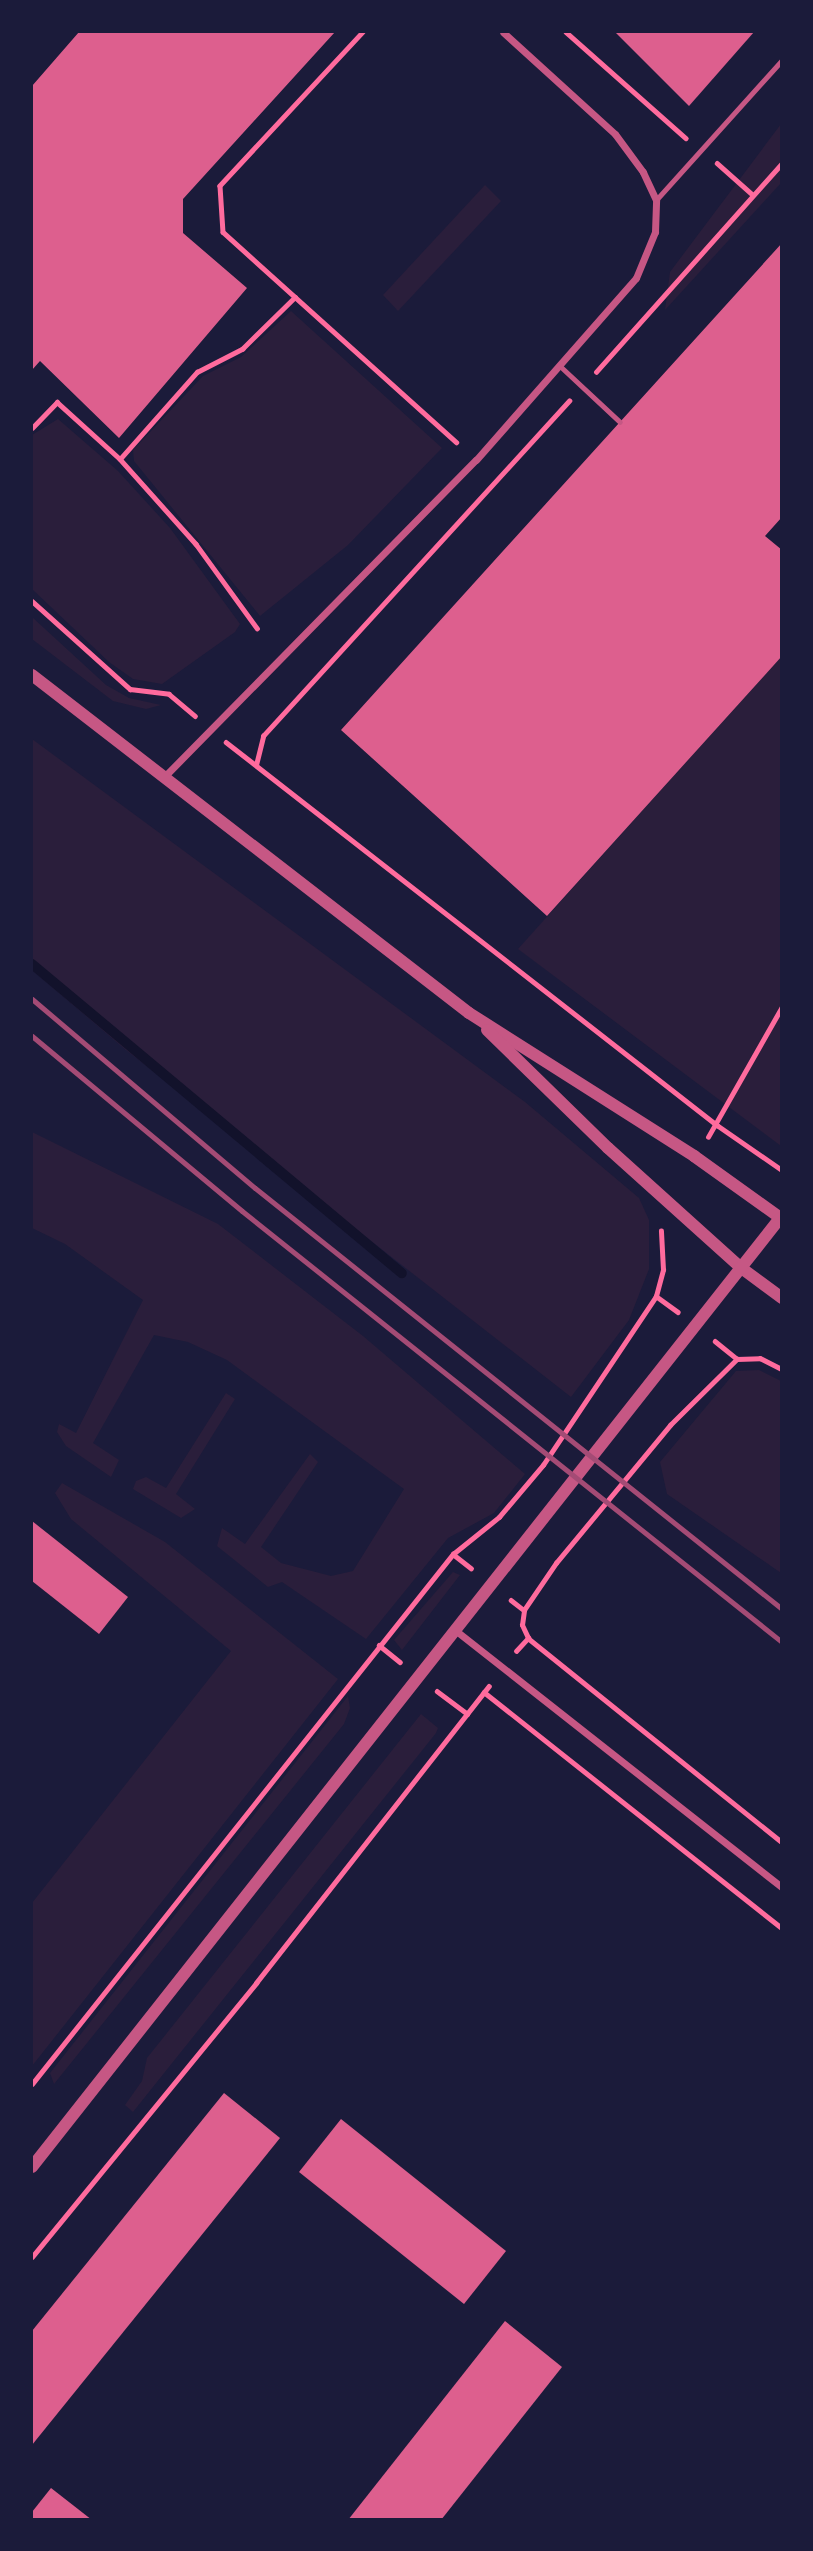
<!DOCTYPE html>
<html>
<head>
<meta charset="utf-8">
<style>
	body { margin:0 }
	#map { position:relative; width:813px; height:2551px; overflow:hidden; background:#1b1b3a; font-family:"Alegreya Sans",sans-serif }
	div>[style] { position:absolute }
	.green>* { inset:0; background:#2a1e3b }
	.stream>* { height:10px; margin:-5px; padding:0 5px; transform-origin:5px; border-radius:5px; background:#12122b }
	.building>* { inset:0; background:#dd5f8e }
	.path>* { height:4.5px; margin:-2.25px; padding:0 2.25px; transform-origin:2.25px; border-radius:2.25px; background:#ff6b9d }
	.service>* { height:5px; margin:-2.5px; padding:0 2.5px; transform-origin:2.5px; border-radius:2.5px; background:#c65784 }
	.minor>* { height:7px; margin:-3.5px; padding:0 3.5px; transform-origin:3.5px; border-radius:3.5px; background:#c65784 }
	.tertiary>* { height:12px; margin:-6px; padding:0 6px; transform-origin:6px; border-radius:6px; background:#c65784 }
	.rail>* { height:5px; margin:-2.5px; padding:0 2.5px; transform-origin:2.5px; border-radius:2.5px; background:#a44b75 }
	span { translate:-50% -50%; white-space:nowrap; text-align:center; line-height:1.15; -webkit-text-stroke:7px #1b1b3a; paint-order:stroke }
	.frame { position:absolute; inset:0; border:33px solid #1b1b3a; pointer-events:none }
</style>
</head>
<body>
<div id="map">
	<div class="green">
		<div style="clip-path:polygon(781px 124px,781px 183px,665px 310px,670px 272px)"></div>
		<div style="clip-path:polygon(485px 185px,501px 201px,398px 311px,383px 295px)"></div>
		<div style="clip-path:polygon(291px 311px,442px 448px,348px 545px,260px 616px,134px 461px,133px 450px,203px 376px,241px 357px)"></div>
		<div style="clip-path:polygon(58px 419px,118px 471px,170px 528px,240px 624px,235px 632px,162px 684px,133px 679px,109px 662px,32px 589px,32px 435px)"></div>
		<div style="clip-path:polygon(32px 617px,106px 685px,129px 698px,161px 705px,146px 709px,113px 701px,32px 639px)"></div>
		<div style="clip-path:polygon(781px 656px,781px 1146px,518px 949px)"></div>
		<div style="clip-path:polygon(32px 739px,525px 1102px,639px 1198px,649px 1220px,649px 1269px,629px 1320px,571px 1397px,126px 1050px,32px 970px)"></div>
		<div style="clip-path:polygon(32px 1132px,218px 1224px,363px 1336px,525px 1474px,494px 1513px,448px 1538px,366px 1639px,282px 1582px,268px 1587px,217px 1546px,222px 1528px,245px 1544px,310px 1454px,318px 1462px,261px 1547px,281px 1563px,331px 1576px,353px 1571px,404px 1489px,227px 1360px,188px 1342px,154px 1335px,93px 1443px,119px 1460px,111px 1477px,66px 1446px,57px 1432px,59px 1424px,76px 1433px,143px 1300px,65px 1244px,32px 1228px)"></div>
		<div style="clip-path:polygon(759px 1370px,781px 1381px,781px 1573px,667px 1494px,660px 1462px,736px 1371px)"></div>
		<div style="clip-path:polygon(226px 1393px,235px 1399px,176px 1494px,195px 1509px,181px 1518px,133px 1489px,136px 1481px,146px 1477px,166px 1488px)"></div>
		<div style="clip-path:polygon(62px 1483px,165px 1542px,338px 1679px,32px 2066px,32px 1903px,231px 1651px,71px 1519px,55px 1493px)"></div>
		<div style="clip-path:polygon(453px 1572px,460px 1575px,402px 1650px,394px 1640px)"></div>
		<div style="clip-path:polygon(348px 1696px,350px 1708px,344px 1724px,54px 2084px,50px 2073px)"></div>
		<div style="clip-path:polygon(421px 1714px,438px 1728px,436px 1733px,133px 2112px,125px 2105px,142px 2081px,147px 2058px)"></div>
	</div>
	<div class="stream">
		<div style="left:32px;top:964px;width:482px;rotate:39.9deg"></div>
	</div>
	<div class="building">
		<div style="clip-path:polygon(79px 32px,335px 32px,183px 199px,183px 233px,247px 288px,119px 438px,40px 361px,32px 370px,32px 86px)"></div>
		<div style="clip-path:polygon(615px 32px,754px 32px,689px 106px)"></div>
		<div style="clip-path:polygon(782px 243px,782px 517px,765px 536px,782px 550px,782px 656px,547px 916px,341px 730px)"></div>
		<div style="clip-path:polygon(32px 1521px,128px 1597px,99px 1634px,32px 1581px)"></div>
		<div style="clip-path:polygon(224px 2093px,280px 2138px,32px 2445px,32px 2331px)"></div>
		<div style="clip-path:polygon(341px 2119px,506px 2251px,464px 2304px,299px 2172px)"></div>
		<div style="clip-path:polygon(505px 2321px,562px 2367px,441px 2520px,348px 2520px)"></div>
		<div style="clip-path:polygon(51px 2488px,92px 2520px,32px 2520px,32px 2512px)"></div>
	</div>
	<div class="path">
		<div style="left:363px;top:32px;width:210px;rotate:132.9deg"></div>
		<div style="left:220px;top:186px;width:46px;rotate:86.3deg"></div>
		<div style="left:223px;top:232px;width:314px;rotate:42deg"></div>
		<div style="left:566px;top:32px;width:160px;rotate:41.5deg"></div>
		<div style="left:717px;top:163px;width:48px;rotate:41.6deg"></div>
		<div style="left:596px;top:372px;width:280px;rotate:-48.3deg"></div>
		<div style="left:32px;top:428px;width:36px;rotate:-46deg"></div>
		<div style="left:57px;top:402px;width:85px;rotate:42.1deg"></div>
		<div style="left:120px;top:459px;width:114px;rotate:48.2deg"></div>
		<div style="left:196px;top:544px;width:104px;rotate:54deg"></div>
		<div style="left:120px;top:459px;width:116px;rotate:-48.5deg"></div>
		<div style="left:197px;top:372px;width:51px;rotate:-27.1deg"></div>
		<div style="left:242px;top:349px;width:74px;rotate:-44.5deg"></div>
		<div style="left:32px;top:601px;width:132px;rotate:41.9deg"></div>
		<div style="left:130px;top:689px;width:39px;rotate:7deg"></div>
		<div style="left:169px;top:694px;width:34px;rotate:40deg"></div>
		<div style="left:226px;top:742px;width:623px;rotate:37.96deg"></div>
		<div style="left:717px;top:1125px;width:79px;rotate:34.7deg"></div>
		<div style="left:256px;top:765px;width:30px;rotate:-76deg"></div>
		<div style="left:263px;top:736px;width:454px;rotate:-47.6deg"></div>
		<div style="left:708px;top:1137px;width:150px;rotate:-60.4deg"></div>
		<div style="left:656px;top:1296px;width:27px;rotate:36deg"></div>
		<div style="left:715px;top:1341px;width:28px;rotate:39deg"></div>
		<div style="left:737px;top:1359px;width:23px;rotate:-2deg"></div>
		<div style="left:760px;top:1358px;width:25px;rotate:27deg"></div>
		<div style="left:453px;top:1554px;width:23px;rotate:38deg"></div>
		<div style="left:511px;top:1600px;width:16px;rotate:38deg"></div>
		<div style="left:528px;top:1638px;width:326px;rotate:38.8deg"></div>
		<div style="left:379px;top:1645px;width:27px;rotate:39deg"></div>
		<div style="left:516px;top:1651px;width:18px;rotate:-47deg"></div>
		<div style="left:528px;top:1638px;width:14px;rotate:-115deg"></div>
		<div style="left:522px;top:1625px;width:15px;rotate:-82deg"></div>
		<div style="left:524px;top:1610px;width:57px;rotate:-55.8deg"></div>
		<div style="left:556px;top:1563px;width:179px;rotate:-50.4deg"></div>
		<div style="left:670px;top:1425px;width:94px;rotate:-44.6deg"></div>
		<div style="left:437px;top:1691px;width:38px;rotate:37deg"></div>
		<div style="left:484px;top:1692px;width:380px;rotate:38.4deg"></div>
		<div style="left:32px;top:2084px;width:677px;rotate:-51.54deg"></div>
		<div style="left:453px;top:1554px;width:59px;rotate:-38.8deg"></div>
		<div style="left:499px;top:1517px;width:68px;rotate:-49.8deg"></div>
		<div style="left:543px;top:1465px;width:203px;rotate:-56.2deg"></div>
		<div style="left:656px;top:1296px;width:27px;rotate:-75deg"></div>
		<div style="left:663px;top:1270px;width:39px;rotate:-93deg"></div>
		<div style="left:32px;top:2257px;width:354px;rotate:-50.7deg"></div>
		<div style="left:256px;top:1983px;width:377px;rotate:-51.9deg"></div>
	</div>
	<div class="service">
		<div style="left:656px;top:200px;width:188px;rotate:-48deg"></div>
		<div style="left:562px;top:368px;width:79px;rotate:43deg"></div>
	</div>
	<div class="minor">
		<div style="left:163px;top:778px;width:446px;rotate:-45.5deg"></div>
		<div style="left:476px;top:460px;width:242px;rotate:-48.7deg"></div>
		<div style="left:636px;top:278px;width:50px;rotate:-67.6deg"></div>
		<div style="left:655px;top:232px;width:32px;rotate:-88deg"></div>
		<div style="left:656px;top:200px;width:31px;rotate:-115deg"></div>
		<div style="left:643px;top:172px;width:47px;rotate:-126.4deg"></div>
		<div style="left:615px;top:134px;width:151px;rotate:-137.7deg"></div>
		<div style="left:455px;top:1630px;width:416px;rotate:38.2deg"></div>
	</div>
	<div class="tertiary">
		<div style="left:32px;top:675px;width:552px;rotate:37.72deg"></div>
		<div style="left:469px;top:1013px;width:267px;rotate:32.4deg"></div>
		<div style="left:694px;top:1156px;width:108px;rotate:35.6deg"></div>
		<div style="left:487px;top:1030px;width:169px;rotate:44.3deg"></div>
		<div style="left:608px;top:1148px;width:178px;rotate:42deg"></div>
		<div style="left:740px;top:1267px;width:52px;rotate:36.4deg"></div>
		<div style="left:32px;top:2167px;width:1208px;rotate:-51.75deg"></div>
	</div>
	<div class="rail">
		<div style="left:32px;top:999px;width:292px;rotate:40.3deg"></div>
		<div style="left:255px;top:1188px;width:675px;rotate:38.62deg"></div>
		<div style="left:32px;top:1036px;width:273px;rotate:39.8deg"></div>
		<div style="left:242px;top:1211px;width:691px;rotate:38.6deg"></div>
	</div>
	<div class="frame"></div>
</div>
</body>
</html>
